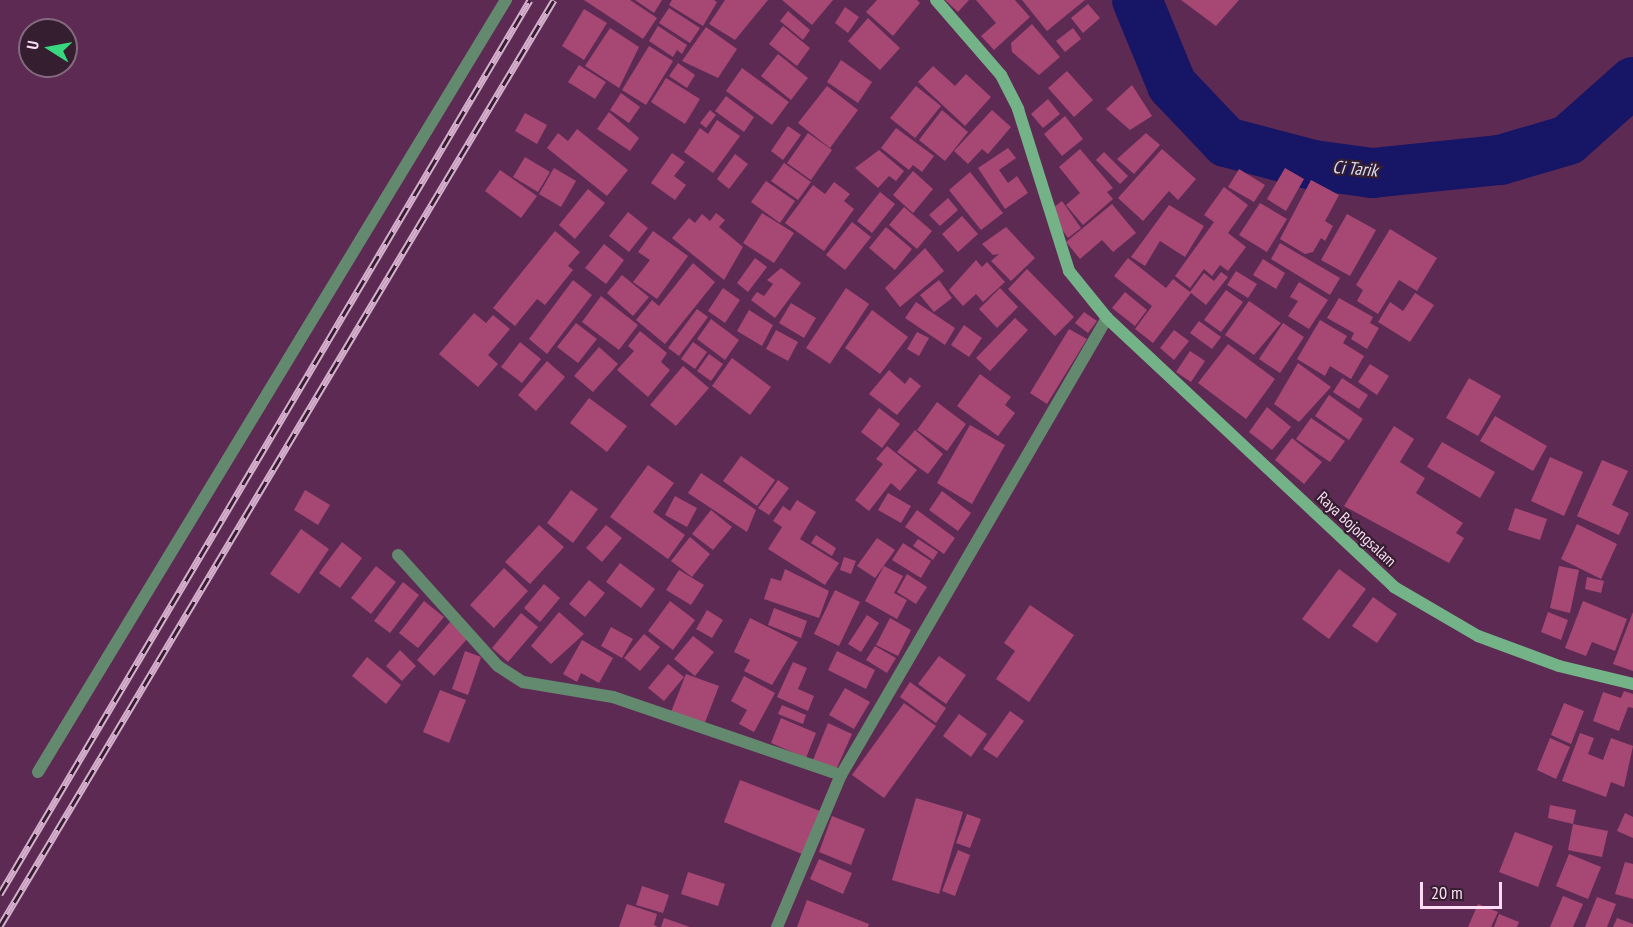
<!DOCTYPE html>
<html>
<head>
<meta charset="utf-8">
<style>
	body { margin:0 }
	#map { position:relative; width:1633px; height:927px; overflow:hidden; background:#5d2a54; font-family:"PT Sans Narrow",sans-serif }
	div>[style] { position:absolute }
	.river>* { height:50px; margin:-25px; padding:0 25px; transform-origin:25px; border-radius:25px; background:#171565 }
	.building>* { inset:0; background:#a64873 }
	.lane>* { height:12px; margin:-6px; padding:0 6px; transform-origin:6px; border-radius:6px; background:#638a6f }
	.street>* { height:12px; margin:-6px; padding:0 6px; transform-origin:6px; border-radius:6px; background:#638a6f }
	.secondary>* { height:12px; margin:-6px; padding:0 6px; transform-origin:6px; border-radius:6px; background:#74b388 }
	.rail>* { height:7px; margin-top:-3.5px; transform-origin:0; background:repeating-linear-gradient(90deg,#341e30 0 14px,#d4b0cc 0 28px); box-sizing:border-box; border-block:2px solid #d4b0cc }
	span { translate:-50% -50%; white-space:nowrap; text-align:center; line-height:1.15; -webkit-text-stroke:4.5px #341e30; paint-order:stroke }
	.street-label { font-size:16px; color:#fcdcf4 }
	.water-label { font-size:18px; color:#d7def5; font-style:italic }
	.north { position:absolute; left:18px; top:18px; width:60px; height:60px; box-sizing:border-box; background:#341e30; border:2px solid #846a7e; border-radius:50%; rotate:281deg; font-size:16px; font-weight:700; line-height:24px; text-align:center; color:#fcdcf4 }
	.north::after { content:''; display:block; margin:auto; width:21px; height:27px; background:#37d880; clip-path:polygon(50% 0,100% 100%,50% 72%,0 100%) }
	.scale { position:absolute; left:1420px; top:882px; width:82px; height:27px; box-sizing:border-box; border:3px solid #fcdcf4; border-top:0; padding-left:8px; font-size:18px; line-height:21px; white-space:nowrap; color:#fcdcf4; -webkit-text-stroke:4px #341e30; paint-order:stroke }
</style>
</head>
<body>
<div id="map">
	<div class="river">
		<div style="left:1137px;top:0;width:92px;rotate:67.6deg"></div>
		<div style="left:1172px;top:85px;width:79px;rotate:46.5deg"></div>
		<div style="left:1226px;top:142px;width:90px;rotate:14.8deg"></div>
		<div style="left:1313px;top:165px;width:60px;rotate:7.7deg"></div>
		<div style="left:1372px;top:173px;width:129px;rotate:-5.8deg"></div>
		<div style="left:1500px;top:160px;width:71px;rotate:-16.4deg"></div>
		<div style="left:1568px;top:140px;width:87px;rotate:-41.7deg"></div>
	</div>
	<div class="building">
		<div style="clip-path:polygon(584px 0,630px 0,657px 18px,643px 39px)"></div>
		<div style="clip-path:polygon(635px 0,662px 0,654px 13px)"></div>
		<div style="clip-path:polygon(672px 0,714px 0,717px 2px,703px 26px,669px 5px)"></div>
		<div style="clip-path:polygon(725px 0,768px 0,735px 40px,709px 24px)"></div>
		<div style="clip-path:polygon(782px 0,833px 0,812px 25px)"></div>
		<div style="clip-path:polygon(877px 0,917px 0,920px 3px,893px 36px,866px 12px)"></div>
		<div style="clip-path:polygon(945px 0,969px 0,958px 12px)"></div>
		<div style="clip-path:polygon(976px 0,1015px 0,1030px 17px,994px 50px,981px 36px,996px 23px)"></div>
		<div style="clip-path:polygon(1022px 0,1085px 0,1047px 31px)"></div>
		<div style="clip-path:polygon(1181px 0,1239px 0,1216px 26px)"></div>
		<div style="clip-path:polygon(1088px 4px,1100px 18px,1083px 33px,1071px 18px)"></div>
		<div style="clip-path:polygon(845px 7px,859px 17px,848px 33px,835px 23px)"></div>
		<div style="clip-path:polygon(669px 8px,700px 28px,690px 43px,659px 23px)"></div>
		<div style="clip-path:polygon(584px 9px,607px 23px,584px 60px,562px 46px)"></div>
		<div style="clip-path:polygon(788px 11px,810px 30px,803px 40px,780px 21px)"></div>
		<div style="clip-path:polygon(868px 18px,900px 48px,880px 70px,848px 41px)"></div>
		<div style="clip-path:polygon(1032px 24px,1060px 57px,1039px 75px,1012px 52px,1011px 43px)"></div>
		<div style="clip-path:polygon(658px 26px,687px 45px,682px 54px,677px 50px,673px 57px,649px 41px)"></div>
		<div style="clip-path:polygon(783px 26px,810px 48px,797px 66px,769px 44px)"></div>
		<div style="clip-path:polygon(706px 27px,737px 49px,718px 78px,682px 61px)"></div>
		<div style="clip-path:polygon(610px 28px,639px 47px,619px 88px,585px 66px)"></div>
		<div style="clip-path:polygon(1073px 28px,1081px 39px,1065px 52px,1056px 41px)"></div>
		<div style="clip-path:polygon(649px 46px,673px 61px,646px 105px,622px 90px)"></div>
		<div style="clip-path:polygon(778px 54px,808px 78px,791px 100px,761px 76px)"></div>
		<div style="clip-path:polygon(841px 60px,872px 82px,858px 103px,827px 82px)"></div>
		<div style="clip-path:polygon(678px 63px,695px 75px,687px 88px,669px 76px)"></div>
		<div style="clip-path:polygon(579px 65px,606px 82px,595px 99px,568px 82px)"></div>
		<div style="clip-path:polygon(933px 66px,955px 86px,966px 74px,991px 97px,965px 126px,918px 82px)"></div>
		<div style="clip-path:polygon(742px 68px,789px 102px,772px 125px,726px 91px)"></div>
		<div style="clip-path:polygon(1067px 71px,1093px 100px,1074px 117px,1048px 88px)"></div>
		<div style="clip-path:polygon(666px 78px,700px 99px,685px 124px,651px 102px)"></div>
		<div style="clip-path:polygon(1132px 85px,1152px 116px,1130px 130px,1106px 109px)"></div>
		<div style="clip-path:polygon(827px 86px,858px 110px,830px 148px,798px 123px)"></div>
		<div style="clip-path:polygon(916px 86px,941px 106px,915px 138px,890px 118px)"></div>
		<div style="clip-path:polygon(621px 93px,640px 107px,629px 123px,610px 110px)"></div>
		<div style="clip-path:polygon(726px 96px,754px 117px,744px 132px,715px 111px)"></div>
		<div style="clip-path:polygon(1048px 99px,1060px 114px,1043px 128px,1031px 114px)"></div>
		<div style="clip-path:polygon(710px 110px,716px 115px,706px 128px,700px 123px)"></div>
		<div style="clip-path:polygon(942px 110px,968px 132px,945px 161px,919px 140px)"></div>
		<div style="clip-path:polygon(992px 110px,1011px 127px,988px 154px,982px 149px,968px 164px,954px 151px)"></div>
		<div style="clip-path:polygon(609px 112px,639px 138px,630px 151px,597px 129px)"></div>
		<div style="clip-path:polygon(525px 113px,547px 125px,537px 144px,515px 131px)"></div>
		<div style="clip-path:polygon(1065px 116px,1083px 139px,1062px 156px,1044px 134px)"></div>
		<div style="clip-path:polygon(717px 120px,740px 136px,713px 173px,684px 152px,700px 128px,708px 134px)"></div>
		<div style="clip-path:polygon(788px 126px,801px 135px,783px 160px,771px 151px)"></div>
		<div style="clip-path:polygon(896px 128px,934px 156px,922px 172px,913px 165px,909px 170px,881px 148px)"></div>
		<div style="clip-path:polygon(577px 129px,628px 170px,607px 196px,547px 148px,558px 133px,568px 141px)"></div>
		<div style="clip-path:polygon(808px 133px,832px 150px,811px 180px,787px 163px)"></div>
		<div style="clip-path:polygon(1146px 133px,1160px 145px,1134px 174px,1117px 159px)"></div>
		<div style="clip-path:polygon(1008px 148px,1016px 158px,999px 170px,1008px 183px,1017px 176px,1028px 193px,1005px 209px,978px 168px)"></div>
		<div style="clip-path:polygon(1080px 149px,1113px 188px,1107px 192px,1113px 199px,1083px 225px,1066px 205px,1080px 193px,1059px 167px)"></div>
		<div style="clip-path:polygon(1162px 149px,1196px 179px,1178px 200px,1169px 191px,1143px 221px,1118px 198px)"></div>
		<div style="clip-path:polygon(879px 150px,904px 171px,896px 181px,889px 176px,878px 188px,855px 168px)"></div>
		<div style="clip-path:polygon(1104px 152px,1128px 176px,1120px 184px,1096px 160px)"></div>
		<div style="clip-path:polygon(672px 153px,685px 162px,674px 176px,686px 185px,675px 200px,651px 183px)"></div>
		<div style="clip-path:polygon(735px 154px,748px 164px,729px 189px,717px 179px)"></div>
		<div style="clip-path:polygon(525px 157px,550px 172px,538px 192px,513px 177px)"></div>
		<div style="clip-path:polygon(784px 163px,811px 182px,798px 200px,771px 181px)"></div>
		<div style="clip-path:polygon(554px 168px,576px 181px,561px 207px,539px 194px)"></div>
		<div style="clip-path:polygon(1285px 168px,1304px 179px,1286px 211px,1267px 199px)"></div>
		<div style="clip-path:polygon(1239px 169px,1265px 185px,1254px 202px,1228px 187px)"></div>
		<div style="clip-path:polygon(500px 170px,537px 196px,521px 218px,485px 191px)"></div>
		<div style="clip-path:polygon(913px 171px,933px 189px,913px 213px,893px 195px)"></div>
		<div style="clip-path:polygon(970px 172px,1003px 213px,981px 230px,949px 190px)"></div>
		<div style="clip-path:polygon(1311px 180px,1339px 195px,1325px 221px,1333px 226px,1325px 241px,1321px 238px,1313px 252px,1305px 254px,1280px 239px)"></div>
		<div style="clip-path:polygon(766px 181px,795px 201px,780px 223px,751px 202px)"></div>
		<div style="clip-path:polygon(834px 182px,850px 194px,844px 201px,854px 209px,824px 251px,785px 223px,813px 185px,825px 194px)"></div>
		<div style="clip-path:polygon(1224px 187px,1248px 205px,1228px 233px,1246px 247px,1228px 271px,1220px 265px,1212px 276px,1204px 269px,1190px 288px,1175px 276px,1214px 222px,1204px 215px)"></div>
		<div style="clip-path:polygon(588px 189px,605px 203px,575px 239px,559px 225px)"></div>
		<div style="clip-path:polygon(880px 192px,895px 204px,872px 233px,857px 221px)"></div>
		<div style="clip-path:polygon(948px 198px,958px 210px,940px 226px,929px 215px)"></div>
		<div style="clip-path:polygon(1062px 201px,1081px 228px,1068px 238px,1049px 211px)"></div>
		<div style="clip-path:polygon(1260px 203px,1287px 219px,1267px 252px,1239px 235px)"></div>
		<div style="clip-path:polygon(1112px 204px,1136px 233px,1113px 252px,1102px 240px,1080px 259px,1066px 242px)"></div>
		<div style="clip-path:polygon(1169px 205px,1204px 226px,1185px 257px,1160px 241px,1145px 266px,1131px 257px)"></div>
		<div style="clip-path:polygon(904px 207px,932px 231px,917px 249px,889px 225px)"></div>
		<div style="clip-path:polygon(628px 212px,648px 228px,629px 252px,609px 236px)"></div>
		<div style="clip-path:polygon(716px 213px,725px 220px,719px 227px,743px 247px,724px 280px,672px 238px,689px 218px,695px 223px,702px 214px,710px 221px)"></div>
		<div style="clip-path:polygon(762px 213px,794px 233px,774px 263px,743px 243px)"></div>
		<div style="clip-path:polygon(1347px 214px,1376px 230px,1350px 276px,1321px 260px)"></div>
		<div style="clip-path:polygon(962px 216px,978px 234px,958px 252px,942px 234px)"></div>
		<div style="clip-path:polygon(852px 222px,871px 237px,845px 270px,826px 255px)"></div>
		<div style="clip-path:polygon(886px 227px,912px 249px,895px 270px,869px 248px)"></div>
		<div style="clip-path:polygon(1006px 227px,1035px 258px,1011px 281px,991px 261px,999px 254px,993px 255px,982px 244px)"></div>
		<div style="clip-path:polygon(1390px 229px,1437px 258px,1417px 291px,1399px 280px,1378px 314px,1357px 301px,1363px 290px,1356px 285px)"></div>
		<div style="clip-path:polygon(555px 231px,580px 252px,568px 266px,573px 270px,545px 305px,537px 299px,515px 326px,493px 308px)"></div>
		<div style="clip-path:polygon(653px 231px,688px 256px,657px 299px,633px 282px,650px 260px,638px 252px)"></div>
		<div style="clip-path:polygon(1280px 243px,1340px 278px,1330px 295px,1271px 259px)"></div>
		<div style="clip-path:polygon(604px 244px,624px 260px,606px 284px,585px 268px)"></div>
		<div style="clip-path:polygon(925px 248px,944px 271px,900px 307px,885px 288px)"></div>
		<div style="clip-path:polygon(755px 258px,767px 267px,748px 292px,737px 283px)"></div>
		<div style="clip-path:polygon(1128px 258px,1166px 288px,1173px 279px,1190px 292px,1204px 273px,1214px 281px,1221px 272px,1228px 277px,1206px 305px,1191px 293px,1153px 343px,1135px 329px,1152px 306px,1114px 276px)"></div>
		<div style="clip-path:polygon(1263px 259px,1285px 273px,1276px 289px,1253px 275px)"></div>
		<div style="clip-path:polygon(976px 260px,982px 267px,987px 262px,1005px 282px,983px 302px,976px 294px,963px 306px,949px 290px)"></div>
		<div style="clip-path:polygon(693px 263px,715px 282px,665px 344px,636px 320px,652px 300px,659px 306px)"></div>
		<div style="clip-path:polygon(781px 268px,801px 283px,775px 318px,751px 300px,757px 292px,764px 296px,773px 284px,767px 280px)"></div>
		<div style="clip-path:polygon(1027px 269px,1074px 317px,1055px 336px,1008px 289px)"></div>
		<div style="clip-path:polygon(1236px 271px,1257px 284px,1248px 298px,1227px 285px)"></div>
		<div style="clip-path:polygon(622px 275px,649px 297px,633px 316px,607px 293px)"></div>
		<div style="clip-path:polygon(573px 280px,592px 295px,547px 354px,529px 339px)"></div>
		<div style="clip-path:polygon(939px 280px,952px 298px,934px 312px,920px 295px)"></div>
		<div style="clip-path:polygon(1299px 282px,1328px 300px,1309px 329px,1288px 316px,1298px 301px,1290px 297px)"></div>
		<div style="clip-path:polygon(723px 288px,740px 300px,725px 323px,708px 311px)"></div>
		<div style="clip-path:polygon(846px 288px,869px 304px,830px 364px,806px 348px)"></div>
		<div style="clip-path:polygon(1000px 288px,1018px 307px,997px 328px,979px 309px)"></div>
		<div style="clip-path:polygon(1226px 290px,1243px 302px,1221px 332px,1204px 320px)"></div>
		<div style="clip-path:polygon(1125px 292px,1147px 310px,1135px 326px,1112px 308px)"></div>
		<div style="clip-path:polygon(1415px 293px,1434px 305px,1410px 342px,1378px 322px,1390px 302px,1403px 311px)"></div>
		<div style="clip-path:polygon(601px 296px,638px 325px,619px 350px,582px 322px)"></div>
		<div style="clip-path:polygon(1339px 298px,1373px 317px,1370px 323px,1379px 328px,1367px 349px,1351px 339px,1354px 333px,1327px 318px)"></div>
		<div style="clip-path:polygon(1249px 301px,1281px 323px,1254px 355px,1225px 335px)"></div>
		<div style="clip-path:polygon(916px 302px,955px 328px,945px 345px,905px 318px)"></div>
		<div style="clip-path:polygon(791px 303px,816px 318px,804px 338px,779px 323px)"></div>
		<div style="clip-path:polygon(697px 309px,708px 317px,679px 356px,668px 348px)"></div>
		<div style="clip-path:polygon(749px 310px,773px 325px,762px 346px,737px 331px)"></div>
		<div style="clip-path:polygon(872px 310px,908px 337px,880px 374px,845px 348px)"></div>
		<div style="clip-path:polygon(1084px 312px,1097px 321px,1088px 333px,1075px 323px)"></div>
		<div style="clip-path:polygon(474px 313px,486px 323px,493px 315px,510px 329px,488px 355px,498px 364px,478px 387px,439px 354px)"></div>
		<div style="clip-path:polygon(1015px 318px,1028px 330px,990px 371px,976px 358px)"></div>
		<div style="clip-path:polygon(711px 319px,739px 340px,725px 360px,697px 339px)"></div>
		<div style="clip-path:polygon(1320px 320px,1347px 336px,1343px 343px,1364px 356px,1351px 379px,1330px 366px,1325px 376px,1297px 359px)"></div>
		<div style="clip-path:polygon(1199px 321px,1221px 337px,1212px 349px,1190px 333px)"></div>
		<div style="clip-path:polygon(576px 323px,597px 339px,578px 363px,557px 347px)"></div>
		<div style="clip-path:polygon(1283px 323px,1304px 337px,1280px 373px,1259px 359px)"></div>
		<div style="clip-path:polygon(964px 325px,982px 338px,969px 357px,951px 345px)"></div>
		<div style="clip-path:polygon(1069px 329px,1087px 339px,1047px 404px,1030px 393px)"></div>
		<div style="clip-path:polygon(776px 330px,798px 342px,788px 361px,766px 349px)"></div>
		<div style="clip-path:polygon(1174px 330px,1189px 341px,1174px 360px,1160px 348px)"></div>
		<div style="clip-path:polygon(640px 331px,667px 353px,661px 362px,670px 370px,648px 397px,617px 370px,634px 351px,628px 346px)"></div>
		<div style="clip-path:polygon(917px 332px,929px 338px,919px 356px,907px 349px)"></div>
		<div style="clip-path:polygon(520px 342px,541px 359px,522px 383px,501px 367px)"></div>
		<div style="clip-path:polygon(693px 342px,707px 352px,695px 369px,681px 359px)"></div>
		<div style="clip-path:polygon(1228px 344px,1275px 379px,1246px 419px,1198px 383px)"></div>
		<div style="clip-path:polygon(599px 347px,618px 364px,593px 392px,574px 376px)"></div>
		<div style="clip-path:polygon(1190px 351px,1205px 361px,1191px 382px,1176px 372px)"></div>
		<div style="clip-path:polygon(709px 354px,723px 364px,711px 381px,697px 371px)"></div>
		<div style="clip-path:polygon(732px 358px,771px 387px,750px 415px,712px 386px)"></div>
		<div style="clip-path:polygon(547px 361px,565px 377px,536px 411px,518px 395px)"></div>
		<div style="clip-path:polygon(1298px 363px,1331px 387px,1299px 422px,1274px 404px)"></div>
		<div style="clip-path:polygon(1370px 364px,1389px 376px,1377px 395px,1358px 382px)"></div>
		<div style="clip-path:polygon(683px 366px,709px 388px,676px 426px,650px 405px)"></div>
		<div style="clip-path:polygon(889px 370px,905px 384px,910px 377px,921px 386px,897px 415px,869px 394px)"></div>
		<div style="clip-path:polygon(980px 374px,1011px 397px,1005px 405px,1015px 413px,998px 436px,957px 406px)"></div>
		<div style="clip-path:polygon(1342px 378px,1368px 395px,1359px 409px,1333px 392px)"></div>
		<div style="clip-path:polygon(1469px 378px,1501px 396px,1478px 436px,1446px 418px)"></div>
		<div style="clip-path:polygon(1329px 395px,1363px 419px,1349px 440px,1315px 416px)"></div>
		<div style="clip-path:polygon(589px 398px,627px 426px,607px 452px,570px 423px)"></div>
		<div style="clip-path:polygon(937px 402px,966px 424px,947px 451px,917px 430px)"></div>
		<div style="clip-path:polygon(1267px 407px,1291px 427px,1272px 450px,1249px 432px)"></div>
		<div style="clip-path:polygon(879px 408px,900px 424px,882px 448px,861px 432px)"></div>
		<div style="clip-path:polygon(1495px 416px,1547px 446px,1533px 471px,1480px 441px)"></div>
		<div style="clip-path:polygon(1311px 418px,1345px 441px,1330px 462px,1296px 439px)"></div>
		<div style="clip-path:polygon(970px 425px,1005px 445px,972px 504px,937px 483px)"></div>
		<div style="clip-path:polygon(1394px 426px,1414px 439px,1400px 462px,1425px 478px,1416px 493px,1463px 523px,1456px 533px,1464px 538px,1449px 563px,1344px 506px)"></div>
		<div style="clip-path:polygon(915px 430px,943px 454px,928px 474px,897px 452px)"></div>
		<div style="clip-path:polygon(1292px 438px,1322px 462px,1304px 484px,1275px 460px)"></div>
		<div style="clip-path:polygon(1442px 442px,1495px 472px,1480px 498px,1427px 467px)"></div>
		<div style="clip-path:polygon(887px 446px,917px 470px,900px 491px,891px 483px,869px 511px,855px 500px,883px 464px,876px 459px)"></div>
		<div style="clip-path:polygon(741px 456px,775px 480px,757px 506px,723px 481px)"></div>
		<div style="clip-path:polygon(1550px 457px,1583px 472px,1564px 516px,1531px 501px)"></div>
		<div style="clip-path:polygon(1602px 460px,1628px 471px,1612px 505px,1629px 513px,1619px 535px,1577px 516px)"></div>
		<div style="clip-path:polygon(648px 465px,674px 483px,653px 512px,685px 535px,668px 559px,610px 517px)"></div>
		<div style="clip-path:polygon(701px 473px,756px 510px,747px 532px,688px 493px)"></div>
		<div style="clip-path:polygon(778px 480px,789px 488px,769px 515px,758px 508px)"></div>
		<div style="clip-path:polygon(305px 490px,330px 505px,318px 525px,294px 510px)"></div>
		<div style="clip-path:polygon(571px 490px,598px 509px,573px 543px,547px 523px)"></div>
		<div style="clip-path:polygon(942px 491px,971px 513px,958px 531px,929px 510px)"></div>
		<div style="clip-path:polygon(888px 493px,911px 506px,901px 523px,878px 510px)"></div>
		<div style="clip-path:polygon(675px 496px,697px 508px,687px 527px,665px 515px)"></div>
		<div style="clip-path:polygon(797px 500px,816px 512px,800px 539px,839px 563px,825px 585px,768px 549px,782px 527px,773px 521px,783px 506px,790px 511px)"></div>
		<div style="clip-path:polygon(1515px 508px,1547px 519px,1540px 540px,1508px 530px)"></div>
		<div style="clip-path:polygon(711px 510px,732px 527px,713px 550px,692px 534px)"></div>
		<div style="clip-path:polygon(917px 510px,955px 538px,944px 554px,905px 527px)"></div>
		<div style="clip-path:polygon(1577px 524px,1617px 544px,1601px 579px,1561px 559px)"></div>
		<div style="clip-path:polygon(539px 525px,564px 547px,530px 584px,505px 562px)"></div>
		<div style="clip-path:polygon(606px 525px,622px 538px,602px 562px,586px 548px)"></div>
		<div style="clip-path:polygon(301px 529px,329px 549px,299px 594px,270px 574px)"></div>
		<div style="clip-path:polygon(816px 535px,836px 548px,832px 556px,811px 543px)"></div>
		<div style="clip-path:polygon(690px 537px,710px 554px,692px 577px,671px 561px)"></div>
		<div style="clip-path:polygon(877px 538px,895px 550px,875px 578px,857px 566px)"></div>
		<div style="clip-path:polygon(918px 539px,938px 552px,933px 560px,913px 546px)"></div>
		<div style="clip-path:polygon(342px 542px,362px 558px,340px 588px,319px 573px)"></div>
		<div style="clip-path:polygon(903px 543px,931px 561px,921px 578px,892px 560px)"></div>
		<div style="clip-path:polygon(844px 557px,856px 561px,851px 574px,840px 570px)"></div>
		<div style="clip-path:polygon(620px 563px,655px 589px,641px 608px,606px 582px)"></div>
		<div style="clip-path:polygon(376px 566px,396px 582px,371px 614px,351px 598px)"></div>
		<div style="clip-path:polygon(884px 566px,903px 576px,894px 593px,907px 600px,897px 619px,865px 601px)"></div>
		<div style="clip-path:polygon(1559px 566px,1579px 570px,1570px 613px,1550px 608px)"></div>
		<div style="clip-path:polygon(504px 568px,528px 591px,494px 628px,470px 605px)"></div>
		<div style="clip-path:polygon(785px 569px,829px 591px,819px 618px,764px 599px,771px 578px,781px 581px)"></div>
		<div style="clip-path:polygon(1339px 569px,1366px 589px,1329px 639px,1302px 619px)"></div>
		<div style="clip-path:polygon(679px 570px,704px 585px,691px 605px,666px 590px)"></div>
		<div style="clip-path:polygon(907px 574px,927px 587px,916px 604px,897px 592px)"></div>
		<div style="clip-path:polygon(1587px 577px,1604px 581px,1601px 593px,1585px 589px)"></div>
		<div style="clip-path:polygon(589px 580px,605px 593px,585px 617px,569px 604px)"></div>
		<div style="clip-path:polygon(403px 582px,419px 595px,390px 633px,374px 621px)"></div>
		<div style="clip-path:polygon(544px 584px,560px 598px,540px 622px,524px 608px)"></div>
		<div style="clip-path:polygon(835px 590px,860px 602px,839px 646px,814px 634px)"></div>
		<div style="clip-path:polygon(1373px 597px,1397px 614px,1377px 643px,1352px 626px)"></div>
		<div style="clip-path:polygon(424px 601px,444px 617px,418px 648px,399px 633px)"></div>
		<div style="clip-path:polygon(670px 601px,695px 620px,673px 650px,648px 631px)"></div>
		<div style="clip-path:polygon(1583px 601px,1627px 619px,1615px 651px,1592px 642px,1586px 656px,1565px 648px)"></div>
		<div style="clip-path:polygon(1030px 605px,1074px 635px,1029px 702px,996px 679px,1015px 651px,1004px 643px)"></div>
		<div style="clip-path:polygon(774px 608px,807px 621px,801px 638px,768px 625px)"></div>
		<div style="clip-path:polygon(707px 610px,723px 620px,712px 638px,696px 629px)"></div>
		<div style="clip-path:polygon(559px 612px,584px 634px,551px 664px,531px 646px)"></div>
		<div style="clip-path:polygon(1548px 612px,1568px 620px,1561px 640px,1541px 632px)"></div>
		<div style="clip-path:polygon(1633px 612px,1633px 671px,1613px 664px)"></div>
		<div style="clip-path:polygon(521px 613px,538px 627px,508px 662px,492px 648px)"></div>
		<div style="clip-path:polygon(867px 615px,879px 623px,861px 652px,848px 644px)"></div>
		<div style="clip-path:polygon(750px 618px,798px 642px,772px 685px,744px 671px,750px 660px,734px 652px)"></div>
		<div style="clip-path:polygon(890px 618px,911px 630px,898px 656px,876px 645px)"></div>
		<div style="clip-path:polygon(450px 622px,468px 638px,434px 676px,417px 660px)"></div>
		<div style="clip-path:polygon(611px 627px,633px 639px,622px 658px,601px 646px)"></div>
		<div style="clip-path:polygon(644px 634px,660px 647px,640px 671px,624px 658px)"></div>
		<div style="clip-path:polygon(693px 636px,714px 652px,695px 676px,674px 659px)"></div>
		<div style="clip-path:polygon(582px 640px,613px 658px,599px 683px,581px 673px,577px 682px,563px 674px)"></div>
		<div style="clip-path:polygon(875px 646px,896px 658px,887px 673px,866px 660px)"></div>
		<div style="clip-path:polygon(400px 650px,416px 666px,402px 681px,386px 666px)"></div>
		<div style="clip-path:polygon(465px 651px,481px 657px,468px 695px,452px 689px)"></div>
		<div style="clip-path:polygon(837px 651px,875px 670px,866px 689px,828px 670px)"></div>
		<div style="clip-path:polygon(939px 656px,966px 675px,946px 704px,918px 684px)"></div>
		<div style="clip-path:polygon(367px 657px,401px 685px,386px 704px,352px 676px)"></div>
		<div style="clip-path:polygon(793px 662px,807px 668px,798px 689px,814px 696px,808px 711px,777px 697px)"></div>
		<div style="clip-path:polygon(668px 664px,684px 677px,664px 701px,648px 688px)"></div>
		<div style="clip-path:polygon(686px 674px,719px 686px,704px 725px,671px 712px)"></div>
		<div style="clip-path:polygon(744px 676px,775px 693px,754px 732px,739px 724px,747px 710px,731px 701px)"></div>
		<div style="clip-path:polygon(910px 682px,946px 708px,936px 723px,900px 697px)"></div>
		<div style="clip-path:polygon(845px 688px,870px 702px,854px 729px,829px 715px)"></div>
		<div style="clip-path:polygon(440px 690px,466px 700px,449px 743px,423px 732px)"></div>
		<div style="clip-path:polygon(1624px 691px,1633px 694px,1633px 708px,1628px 707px,1619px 731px,1593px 721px,1603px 692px,1621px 698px)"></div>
		<div style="clip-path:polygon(904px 703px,936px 726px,884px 798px,852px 775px)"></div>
		<div style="clip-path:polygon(1564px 703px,1584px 711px,1571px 744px,1551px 735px)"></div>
		<div style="clip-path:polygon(782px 705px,806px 715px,803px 724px,778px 714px)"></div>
		<div style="clip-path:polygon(1010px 711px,1024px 721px,997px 758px,983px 749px)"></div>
		<div style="clip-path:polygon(959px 714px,987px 734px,971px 757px,943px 736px)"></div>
		<div style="clip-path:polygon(781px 718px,816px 733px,806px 758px,771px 743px)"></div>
		<div style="clip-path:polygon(828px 723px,852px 734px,836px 770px,813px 760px)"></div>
		<div style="clip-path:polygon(1580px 733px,1594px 738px,1588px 754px,1603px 760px,1611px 738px,1633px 746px,1624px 787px,1611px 782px,1606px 797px,1562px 781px)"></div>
		<div style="clip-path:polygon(1550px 738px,1570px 747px,1556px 779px,1537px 770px)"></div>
		<div style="clip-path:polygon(740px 780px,820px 811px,802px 854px,724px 822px)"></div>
		<div style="clip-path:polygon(916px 798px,963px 812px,939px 894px,892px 880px)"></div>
		<div style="clip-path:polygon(1550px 805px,1576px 810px,1573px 824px,1548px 818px)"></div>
		<div style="clip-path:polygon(1625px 813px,1633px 817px,1633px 838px,1617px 831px)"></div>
		<div style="clip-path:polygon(967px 814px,981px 819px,970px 848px,956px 843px)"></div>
		<div style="clip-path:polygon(832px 816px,865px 829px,851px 865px,819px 852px)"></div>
		<div style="clip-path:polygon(1573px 824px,1608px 831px,1602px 857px,1568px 850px)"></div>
		<div style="clip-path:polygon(1515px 832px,1553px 846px,1538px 887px,1499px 872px)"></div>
		<div style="clip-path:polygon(958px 850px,970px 855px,955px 896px,942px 891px)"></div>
		<div style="clip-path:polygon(1569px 854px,1601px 867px,1588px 899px,1556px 886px)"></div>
		<div style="clip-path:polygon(819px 859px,852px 873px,843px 894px,810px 879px)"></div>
		<div style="clip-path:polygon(1625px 862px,1633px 864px,1633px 899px,1615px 894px)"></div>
		<div style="clip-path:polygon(688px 872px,725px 884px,718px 906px,681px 894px)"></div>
		<div style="clip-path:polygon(642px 886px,669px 895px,663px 913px,636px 905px)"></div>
		<div style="clip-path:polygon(1563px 896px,1583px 904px,1573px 927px,1550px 927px)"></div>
		<div style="clip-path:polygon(1597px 897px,1616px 904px,1607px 927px,1585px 927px)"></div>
		<div style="clip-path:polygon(807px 900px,869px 924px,868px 927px,797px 927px)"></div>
		<div style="clip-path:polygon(627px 904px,657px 914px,654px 925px,658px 927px,619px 927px)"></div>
		<div style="clip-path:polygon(1478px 904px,1498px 912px,1491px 927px,1468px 927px)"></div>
		<div style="clip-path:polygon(1499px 914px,1519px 922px,1517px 927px,1494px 927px)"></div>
		<div style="clip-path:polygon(664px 918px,690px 927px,661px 927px)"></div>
		<div style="clip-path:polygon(1617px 918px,1633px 924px,1633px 927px,1613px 927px)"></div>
	</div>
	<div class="lane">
		<div style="left:38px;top:772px;width:903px;rotate:-58.78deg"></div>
	</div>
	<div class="street">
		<div style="left:398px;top:555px;width:149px;rotate:48deg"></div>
		<div style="left:498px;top:666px;width:30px;rotate:33deg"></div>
		<div style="left:523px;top:682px;width:91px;rotate:9.5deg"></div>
		<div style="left:613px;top:697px;width:241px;rotate:18.9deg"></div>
		<div style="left:777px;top:927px;width:165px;rotate:-67.2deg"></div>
		<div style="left:841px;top:775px;width:529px;rotate:-59.8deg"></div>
	</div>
	<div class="secondary">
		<div style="left:936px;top:0;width:99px;rotate:49.1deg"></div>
		<div style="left:1001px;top:75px;width:38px;rotate:63deg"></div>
		<div style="left:1018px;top:109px;width:170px;rotate:72.5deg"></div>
		<div style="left:1069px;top:271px;width:60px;rotate:51deg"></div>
		<div style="left:1107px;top:318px;width:393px;rotate:43.1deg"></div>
		<div style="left:1394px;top:587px;width:97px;rotate:30.3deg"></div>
		<div style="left:1478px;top:636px;width:86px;rotate:20.3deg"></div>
		<div style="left:1559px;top:666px;width:76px;rotate:13.7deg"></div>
	</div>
	<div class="rail">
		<div style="left:0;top:894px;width:1039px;rotate:-59.34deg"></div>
		<div style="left:0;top:926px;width:1079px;rotate:-59.11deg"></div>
	</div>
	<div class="street-label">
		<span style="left:1357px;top:529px;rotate:43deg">Raya Bojongsalam</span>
	</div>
	<div class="water-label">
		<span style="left:1355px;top:169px;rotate:5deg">Ci Tarik</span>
	</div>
	<div class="north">U</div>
	<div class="scale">20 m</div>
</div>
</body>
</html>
